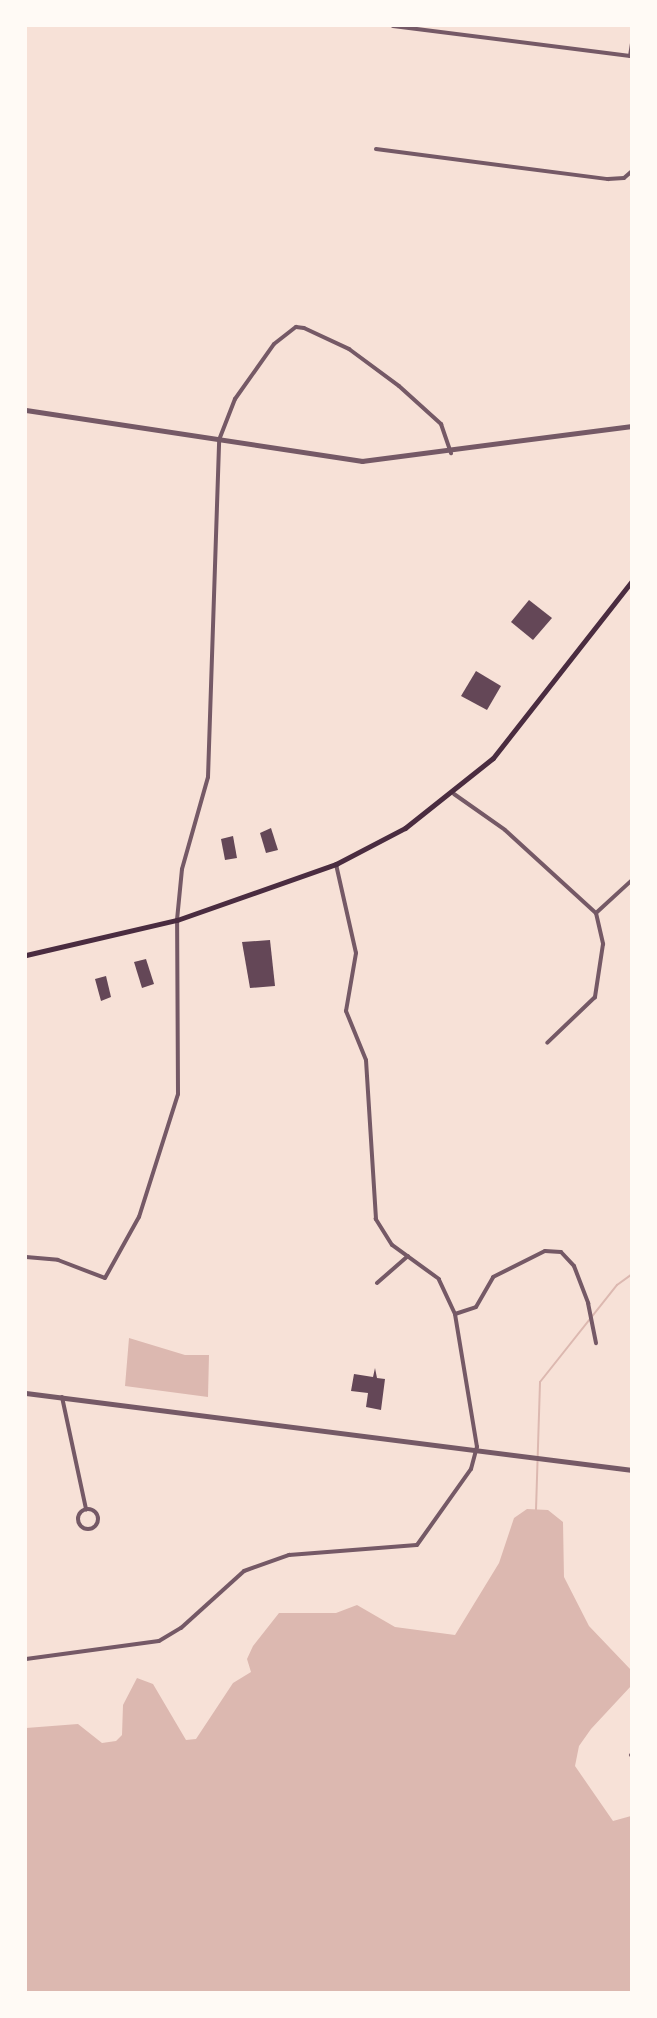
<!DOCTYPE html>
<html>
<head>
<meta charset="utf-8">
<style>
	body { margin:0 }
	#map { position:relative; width:657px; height:2018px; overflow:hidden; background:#f7e1d7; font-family:Overpass,sans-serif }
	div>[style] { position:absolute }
	.water>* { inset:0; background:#dcb8b0 }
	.stream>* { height:2px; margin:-1px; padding:0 1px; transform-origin:1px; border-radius:1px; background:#dcb8b0 }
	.building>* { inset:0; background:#644757 }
	.minor>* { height:4px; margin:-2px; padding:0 2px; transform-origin:2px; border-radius:2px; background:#755966 }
	.minor>.ring { margin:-2px; padding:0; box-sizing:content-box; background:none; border:4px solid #755966; border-radius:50% }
	.tertiary>* { height:4.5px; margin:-2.25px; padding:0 2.25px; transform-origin:2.25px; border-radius:2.25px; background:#755966 }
	.secondary>* { height:5px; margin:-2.5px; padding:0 2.5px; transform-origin:2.5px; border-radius:2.5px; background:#4a2c40 }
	span { translate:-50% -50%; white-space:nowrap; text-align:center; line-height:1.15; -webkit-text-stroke:4.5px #fffaf5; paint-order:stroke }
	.frame { position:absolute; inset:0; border:27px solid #fffaf5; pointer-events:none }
</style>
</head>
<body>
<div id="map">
	<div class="water">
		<div style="clip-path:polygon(129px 1338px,185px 1355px,209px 1355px,208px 1397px,125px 1386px)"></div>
		<div style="clip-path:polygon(527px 1509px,548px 1510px,563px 1522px,564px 1577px,589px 1626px,631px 1670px,631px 1686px,591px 1729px,579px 1746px,575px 1766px,613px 1821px,631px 1816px,631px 1992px,26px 1992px,26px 1728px,78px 1724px,102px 1743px,116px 1741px,122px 1735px,123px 1705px,137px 1678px,153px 1684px,186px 1740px,196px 1739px,233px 1683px,251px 1672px,247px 1659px,253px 1646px,279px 1613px,336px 1613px,357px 1605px,395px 1627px,455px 1635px,499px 1563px,514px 1518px)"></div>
	</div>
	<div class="stream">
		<div style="left:536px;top:1510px;width:128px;rotate:-88.2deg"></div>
		<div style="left:540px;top:1382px;width:124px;rotate:-51.6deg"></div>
		<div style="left:617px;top:1285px;width:19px;rotate:-36deg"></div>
	</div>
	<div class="building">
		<div style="clip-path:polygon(529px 600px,552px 618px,533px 640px,511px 622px)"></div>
		<div style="clip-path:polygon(476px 671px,501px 686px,487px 710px,461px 696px)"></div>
		<div style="clip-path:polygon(271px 828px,278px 850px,266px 853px,260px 833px)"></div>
		<div style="clip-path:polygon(233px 836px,237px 858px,225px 860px,221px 839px)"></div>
		<div style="clip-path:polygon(270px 940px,275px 986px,250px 988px,242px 942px)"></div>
		<div style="clip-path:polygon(146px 959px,154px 984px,142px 988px,134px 962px)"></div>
		<div style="clip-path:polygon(106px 976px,111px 997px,101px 1001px,95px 979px)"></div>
		<div style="clip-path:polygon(375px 1368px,377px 1378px,385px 1379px,381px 1410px,366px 1407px,368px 1393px,351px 1391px,354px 1374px,373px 1377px)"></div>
	</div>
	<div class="minor">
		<div style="left:393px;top:26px;width:241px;rotate:7.2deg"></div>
		<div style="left:630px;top:56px;width:13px;rotate:-81deg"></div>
		<div style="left:376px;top:149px;width:234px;rotate:7.4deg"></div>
		<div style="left:608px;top:179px;width:16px;rotate:-4deg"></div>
		<div style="left:624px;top:178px;width:11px;rotate:-41deg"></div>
		<div style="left:454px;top:794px;width:62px;rotate:35.2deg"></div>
		<div style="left:505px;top:830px;width:123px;rotate:42.4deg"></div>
		<div style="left:596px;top:913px;width:32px;rotate:77deg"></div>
		<div style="left:603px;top:944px;width:54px;rotate:98.6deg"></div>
		<div style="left:595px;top:997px;width:66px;rotate:136.2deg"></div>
		<div style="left:596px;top:913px;width:49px;rotate:-42.5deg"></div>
		<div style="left:26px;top:1257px;width:32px;rotate:5deg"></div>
		<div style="left:58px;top:1260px;width:50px;rotate:21deg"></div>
		<div style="left:105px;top:1278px;width:70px;rotate:-60.9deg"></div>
		<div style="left:139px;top:1217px;width:129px;rotate:-72.4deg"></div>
		<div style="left:178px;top:1094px;width:174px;rotate:-90.3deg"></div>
		<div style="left:177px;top:920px;width:51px;rotate:-84.4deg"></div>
		<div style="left:182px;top:869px;width:96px;rotate:-74.2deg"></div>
		<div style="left:208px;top:777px;width:337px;rotate:-88.1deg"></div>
		<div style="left:219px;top:440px;width:44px;rotate:-68.7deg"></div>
		<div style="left:235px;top:399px;width:67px;rotate:-54.7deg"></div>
		<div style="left:274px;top:344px;width:28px;rotate:-38deg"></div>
		<div style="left:296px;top:327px;width:8px;rotate:7deg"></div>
		<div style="left:304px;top:328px;width:50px;rotate:25deg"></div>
		<div style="left:349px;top:349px;width:62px;rotate:36.5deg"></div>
		<div style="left:399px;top:386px;width:57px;rotate:42.1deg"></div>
		<div style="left:441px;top:424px;width:31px;rotate:71deg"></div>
		<div style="left:377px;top:1283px;width:41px;rotate:-41.1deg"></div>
		<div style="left:455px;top:1314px;width:22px;rotate:-18deg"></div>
		<div style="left:476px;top:1307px;width:34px;rotate:-60deg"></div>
		<div style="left:493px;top:1277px;width:58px;rotate:-26.6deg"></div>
		<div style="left:545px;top:1251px;width:16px;rotate:4deg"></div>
		<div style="left:561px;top:1252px;width:19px;rotate:47deg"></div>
		<div style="left:574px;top:1266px;width:40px;rotate:69deg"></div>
		<div style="left:588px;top:1303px;width:41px;rotate:78.7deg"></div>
		<div style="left:62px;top:1397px;width:115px;rotate:77.9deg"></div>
		<div class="ring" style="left:78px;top:1509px;width:16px;height:16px"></div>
		<div style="left:26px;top:1659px;width:134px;rotate:-7.7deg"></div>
		<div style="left:159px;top:1641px;width:26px;rotate:-31deg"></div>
		<div style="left:181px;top:1628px;width:85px;rotate:-42.1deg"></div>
		<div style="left:244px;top:1571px;width:48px;rotate:-19.6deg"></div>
		<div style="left:289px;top:1555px;width:128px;rotate:-4.5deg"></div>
		<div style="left:417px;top:1545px;width:93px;rotate:-54.6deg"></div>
		<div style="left:471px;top:1469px;width:23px;rotate:-75deg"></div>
		<div style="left:477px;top:1447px;width:135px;rotate:-99.4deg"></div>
		<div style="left:455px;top:1314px;width:38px;rotate:-115deg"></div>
		<div style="left:439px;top:1279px;width:58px;rotate:-144.1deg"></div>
		<div style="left:392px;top:1245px;width:31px;rotate:-122deg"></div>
		<div style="left:376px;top:1219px;width:159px;rotate:-93.6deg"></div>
		<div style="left:366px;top:1060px;width:53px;rotate:-112.2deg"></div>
		<div style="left:346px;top:1011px;width:59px;rotate:-80.2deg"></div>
		<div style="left:356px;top:953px;width:91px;rotate:-102.7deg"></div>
		<div style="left:631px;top:1755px;width:1px;rotate:-45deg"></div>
	</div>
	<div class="tertiary">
		<div style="left:26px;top:410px;width:340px;rotate:8.6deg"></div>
		<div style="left:362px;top:461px;width:272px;rotate:-7.4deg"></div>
		<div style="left:26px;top:1393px;width:611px;rotate:7.24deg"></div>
	</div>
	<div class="secondary">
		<div style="left:26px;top:955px;width:155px;rotate:-13.1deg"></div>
		<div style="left:177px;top:920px;width:169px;rotate:-19.4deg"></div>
		<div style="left:336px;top:864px;width:78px;rotate:-27.6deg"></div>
		<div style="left:405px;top:828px;width:112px;rotate:-38.5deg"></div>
		<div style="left:493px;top:758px;width:225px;rotate:-51.9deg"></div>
	</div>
	<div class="frame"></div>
</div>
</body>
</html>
